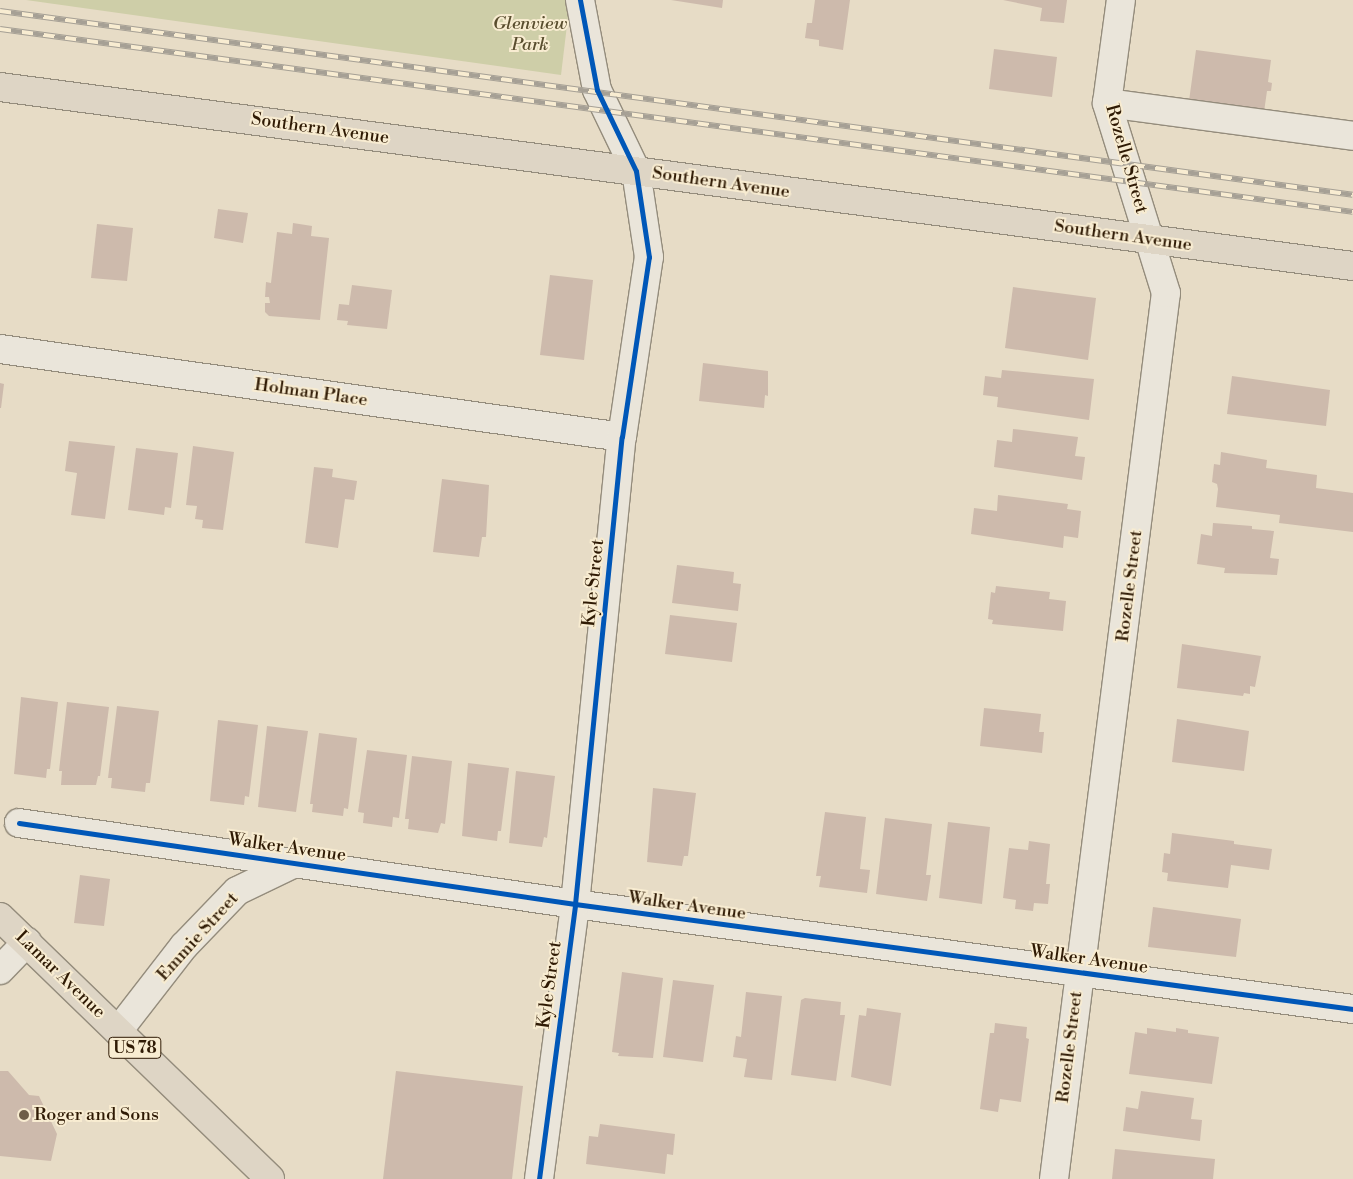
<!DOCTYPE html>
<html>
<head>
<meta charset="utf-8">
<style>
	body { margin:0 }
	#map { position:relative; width:1353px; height:1179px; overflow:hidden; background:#e7dcc6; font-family:"Libre Bodoni",serif }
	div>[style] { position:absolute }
	.green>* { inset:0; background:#cecea8 }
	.building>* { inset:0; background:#cdbaac }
	.roads { filter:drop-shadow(1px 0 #948c7c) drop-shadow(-1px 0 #948c7c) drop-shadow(0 1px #948c7c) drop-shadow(0 -1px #948c7c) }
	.minor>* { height:28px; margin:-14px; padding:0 14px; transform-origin:14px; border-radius:14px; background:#eae5da }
	.major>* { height:28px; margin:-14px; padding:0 14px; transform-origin:14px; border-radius:14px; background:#ded5c5 }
	.rail>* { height:5.5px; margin-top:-2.75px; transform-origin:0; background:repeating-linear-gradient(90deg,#f8ecd1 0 11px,#a6a095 0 22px); box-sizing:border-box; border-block:1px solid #a6a095 }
	.cycleway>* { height:5px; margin:-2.5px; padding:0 2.5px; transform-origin:2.5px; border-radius:2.5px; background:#0057b8 }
	.dots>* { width:14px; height:14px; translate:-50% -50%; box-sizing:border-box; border:2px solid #f8ecd1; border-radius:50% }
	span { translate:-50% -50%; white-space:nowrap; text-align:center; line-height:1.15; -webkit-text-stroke:4px #f8ecd1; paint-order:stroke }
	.shield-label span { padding:1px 4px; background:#f8ecd1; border:1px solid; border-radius:4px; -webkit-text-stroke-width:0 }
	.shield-label { font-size:16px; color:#2f1a04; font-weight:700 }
	.park-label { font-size:18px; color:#594d2e; font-style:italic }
	.street-label { font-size:18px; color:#2f1a04 }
	.poi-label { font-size:18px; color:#2f1a04 }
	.left { translate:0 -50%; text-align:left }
</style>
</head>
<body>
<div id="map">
	<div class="green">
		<div style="clip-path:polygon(26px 0,570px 0,561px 75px)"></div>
	</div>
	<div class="building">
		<div style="clip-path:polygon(671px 0,723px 0,722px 8px)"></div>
		<div style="clip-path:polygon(815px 0,850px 0,843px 50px,819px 46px,819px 40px,805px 38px,807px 23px,812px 23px)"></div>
		<div style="clip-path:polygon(1003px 0,1067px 0,1064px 23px,1040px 21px,1042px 8px)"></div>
		<div style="clip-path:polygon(994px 49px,1057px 57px,1052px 97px,989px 89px)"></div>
		<div style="clip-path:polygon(1196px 50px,1271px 60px,1268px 82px,1272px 83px,1271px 91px,1267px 91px,1264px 112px,1189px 101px)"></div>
		<div style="clip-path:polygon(218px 209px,248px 213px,243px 243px,214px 238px)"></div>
		<div style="clip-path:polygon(293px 223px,312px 226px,311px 236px,329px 238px,320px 320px,269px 316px,265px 312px,265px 303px,270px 303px,269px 297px,265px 297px,266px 282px,271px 283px,277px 232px,292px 234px)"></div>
		<div style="clip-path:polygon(97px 224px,133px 228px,127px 281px,91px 278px)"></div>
		<div style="clip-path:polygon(550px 275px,593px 280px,584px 360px,540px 355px)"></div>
		<div style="clip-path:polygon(352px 285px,392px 290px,387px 329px,347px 325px,348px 321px,337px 320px,339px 304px,349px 305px)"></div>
		<div style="clip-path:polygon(1013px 287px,1096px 298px,1088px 360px,1005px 348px)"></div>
		<div style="clip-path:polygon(703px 363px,768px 371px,768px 396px,765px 395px,764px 408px,699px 401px)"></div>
		<div style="clip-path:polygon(1002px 370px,1094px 379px,1089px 420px,997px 407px,998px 397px,983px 395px,985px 376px,1001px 378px)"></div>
		<div style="clip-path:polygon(1232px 376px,1330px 390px,1326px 426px,1227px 414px)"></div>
		<div style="clip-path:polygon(0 383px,4px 384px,1px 408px,0 408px)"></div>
		<div style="clip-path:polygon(1013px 429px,1078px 437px,1075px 456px,1085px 457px,1082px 480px,994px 467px,997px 440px,1012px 442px)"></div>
		<div style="clip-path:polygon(69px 441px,115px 446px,105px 519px,71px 515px,77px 473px,65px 471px)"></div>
		<div style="clip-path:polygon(193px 446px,234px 452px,223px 530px,202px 528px,203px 520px,195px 519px,197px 506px,186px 505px)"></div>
		<div style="clip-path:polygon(136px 448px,178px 453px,171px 508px,165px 507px,164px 515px,128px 510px)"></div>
		<div style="clip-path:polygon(1221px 452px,1267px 460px,1266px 468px,1317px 475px,1316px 488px,1353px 493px,1353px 532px,1279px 523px,1280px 515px,1216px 507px,1218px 489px,1217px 484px,1212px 482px,1214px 464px,1220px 465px)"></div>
		<div style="clip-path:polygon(314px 467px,333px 469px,332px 477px,357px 481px,354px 500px,345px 499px,338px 548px,305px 543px)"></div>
		<div style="clip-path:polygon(442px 479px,489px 485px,486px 537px,482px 537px,479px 557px,433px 552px)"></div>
		<div style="clip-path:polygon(998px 495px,1068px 504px,1067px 509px,1081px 511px,1078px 538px,1064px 536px,1063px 548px,971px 534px,974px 508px,997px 511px)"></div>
		<div style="clip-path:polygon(1213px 523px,1252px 526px,1252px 529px,1274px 531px,1270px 558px,1279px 559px,1277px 575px,1224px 573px,1225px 568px,1197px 564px,1201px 534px,1212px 536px)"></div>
		<div style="clip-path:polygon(677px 565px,734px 572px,733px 583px,741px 584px,738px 611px,672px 603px)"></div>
		<div style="clip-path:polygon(996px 586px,1050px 592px,1049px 599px,1066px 601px,1063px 631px,992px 624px,993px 620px,988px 619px,991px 592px,995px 593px)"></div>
		<div style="clip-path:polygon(670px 615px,737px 623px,732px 662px,665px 654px)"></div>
		<div style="clip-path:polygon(1182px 644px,1261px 656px,1255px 687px,1250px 686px,1250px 694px,1244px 693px,1243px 696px,1177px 688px)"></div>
		<div style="clip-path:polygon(21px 697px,58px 702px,50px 769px,47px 769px,46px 778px,14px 774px)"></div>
		<div style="clip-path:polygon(67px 702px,109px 707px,100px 776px,98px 776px,96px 785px,61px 785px,62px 771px,59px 771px)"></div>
		<div style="clip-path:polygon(117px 706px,159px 711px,150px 783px,146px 783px,145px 792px,111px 788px,112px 778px,108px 778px)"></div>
		<div style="clip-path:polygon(984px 708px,1041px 714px,1039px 732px,1044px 732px,1042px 753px,980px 746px)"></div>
		<div style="clip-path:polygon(1177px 719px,1249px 731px,1244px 771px,1172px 762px)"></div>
		<div style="clip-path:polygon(218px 720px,258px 725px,249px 797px,245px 796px,244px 805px,210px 801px)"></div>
		<div style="clip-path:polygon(267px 726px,308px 731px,296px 812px,258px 807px)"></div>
		<div style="clip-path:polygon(319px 733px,357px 738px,348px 809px,344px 808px,343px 816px,312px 812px,313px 804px,310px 804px)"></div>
		<div style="clip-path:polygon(367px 750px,407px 755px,399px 818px,393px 817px,392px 827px,363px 823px,364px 813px,358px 812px)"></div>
		<div style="clip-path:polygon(412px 756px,452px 761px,445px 824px,441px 823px,438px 833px,408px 829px,409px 819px,405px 819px)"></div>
		<div style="clip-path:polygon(468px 763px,509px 768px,501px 831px,498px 831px,497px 841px,462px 836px)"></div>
		<div style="clip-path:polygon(516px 771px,555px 776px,547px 838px,544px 837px,542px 847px,509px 843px)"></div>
		<div style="clip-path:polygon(653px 788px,696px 793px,688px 856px,684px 856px,682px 866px,647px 862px)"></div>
		<div style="clip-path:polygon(825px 812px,866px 817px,860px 869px,870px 870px,867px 893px,819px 887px,821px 876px,816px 876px)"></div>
		<div style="clip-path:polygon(885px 818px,932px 824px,926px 875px,931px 875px,927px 901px,876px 894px)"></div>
		<div style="clip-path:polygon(948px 822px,990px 827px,982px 904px,939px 898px)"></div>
		<div style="clip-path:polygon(1172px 833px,1234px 841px,1234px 844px,1272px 849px,1269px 870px,1231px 865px,1228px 888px,1167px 881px,1168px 873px,1162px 872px,1164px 853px,1170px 854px)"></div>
		<div style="clip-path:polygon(1029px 841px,1050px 844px,1046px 884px,1050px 884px,1048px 904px,1034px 903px,1033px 911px,1015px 909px,1016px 900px,1003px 898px,1009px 848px,1028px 850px)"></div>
		<div style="clip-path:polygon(80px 875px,110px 879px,104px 926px,74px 923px)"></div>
		<div style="clip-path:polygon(1153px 907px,1241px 919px,1236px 957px,1148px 947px)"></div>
		<div style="clip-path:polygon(622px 972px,663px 978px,653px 1058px,618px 1056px,619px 1053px,612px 1052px)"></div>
		<div style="clip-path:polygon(673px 980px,714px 985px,703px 1062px,663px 1057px)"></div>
		<div style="clip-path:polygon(746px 992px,782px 996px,772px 1080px,744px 1077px,747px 1059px,733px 1057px,736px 1036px,741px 1037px)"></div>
		<div style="clip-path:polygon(805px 998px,841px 1002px,840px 1015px,845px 1015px,836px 1081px,791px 1075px,801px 1000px)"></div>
		<div style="clip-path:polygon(867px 1008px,901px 1013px,891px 1086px,851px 1077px,859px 1015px,866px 1016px)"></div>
		<div style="clip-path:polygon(995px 1023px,1027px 1027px,1026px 1038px,1029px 1039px,1021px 1102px,1000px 1099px,998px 1112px,980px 1109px,990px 1033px,994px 1033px)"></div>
		<div style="clip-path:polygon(1147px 1028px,1176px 1032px,1176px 1028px,1188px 1030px,1188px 1033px,1219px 1037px,1212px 1084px,1129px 1074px,1135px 1032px,1147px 1034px)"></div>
		<div style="clip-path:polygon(0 1071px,8px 1071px,29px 1095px,39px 1096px,57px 1134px,51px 1161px,0 1156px)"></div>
		<div style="clip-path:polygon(396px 1071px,523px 1086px,512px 1179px,383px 1179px)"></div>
		<div style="clip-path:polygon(1141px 1091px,1194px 1098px,1191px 1119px,1202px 1120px,1200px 1141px,1123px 1131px,1126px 1107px,1138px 1109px)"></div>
		<div style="clip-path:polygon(600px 1124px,675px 1134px,673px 1155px,667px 1154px,665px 1174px,586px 1164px,589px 1136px,598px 1137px)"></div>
		<div style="clip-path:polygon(1115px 1149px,1215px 1159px,1213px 1179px,1112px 1179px)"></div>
	</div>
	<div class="roads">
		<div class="minor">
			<div style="left:1107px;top:103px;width:248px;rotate:7.6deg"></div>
			<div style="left:0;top:349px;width:628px;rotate:8.05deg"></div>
			<div style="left:19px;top:823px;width:562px;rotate:8.29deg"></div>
			<div style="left:575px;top:904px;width:785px;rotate:7.69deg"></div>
			<div style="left:0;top:970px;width:39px;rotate:-46deg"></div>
			<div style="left:118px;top:1031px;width:108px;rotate:-52.2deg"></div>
			<div style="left:184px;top:946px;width:76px;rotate:-46.1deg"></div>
			<div style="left:237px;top:891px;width:64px;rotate:-25.8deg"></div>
			<div style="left:539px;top:1179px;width:277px;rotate:-82.5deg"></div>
			<div style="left:575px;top:904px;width:469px;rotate:-84.3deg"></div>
			<div style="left:622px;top:437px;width:182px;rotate:-81.5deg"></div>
			<div style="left:649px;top:257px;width:87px;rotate:-98.6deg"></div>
			<div style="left:636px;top:171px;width:90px;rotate:-115.7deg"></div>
			<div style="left:597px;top:90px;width:92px;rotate:-100.7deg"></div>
			<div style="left:1054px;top:1179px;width:893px;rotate:-82.8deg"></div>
			<div style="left:1166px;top:293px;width:199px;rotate:-107.3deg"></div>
			<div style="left:1107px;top:103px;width:104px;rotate:-82.3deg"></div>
		</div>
		<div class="major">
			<div style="left:0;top:87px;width:1365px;rotate:7.54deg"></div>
			<div style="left:0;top:917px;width:376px;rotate:44.1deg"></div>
		</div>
	</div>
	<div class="rail">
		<div style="left:0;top:11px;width:1365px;rotate:7.74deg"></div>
		<div style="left:0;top:29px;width:1365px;rotate:7.7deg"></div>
	</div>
	<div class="cycleway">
		<div style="left:19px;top:823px;width:562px;rotate:8.29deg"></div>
		<div style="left:575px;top:904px;width:785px;rotate:7.69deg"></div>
		<div style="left:539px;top:1179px;width:277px;rotate:-82.5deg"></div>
		<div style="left:575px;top:904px;width:469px;rotate:-84.3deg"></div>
		<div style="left:622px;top:437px;width:182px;rotate:-81.5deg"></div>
		<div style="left:649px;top:257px;width:87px;rotate:-98.6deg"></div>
		<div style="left:636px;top:171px;width:90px;rotate:-115.7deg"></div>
		<div style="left:597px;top:90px;width:92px;rotate:-100.7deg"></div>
	</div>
	<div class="dots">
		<div style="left:24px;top:1115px;background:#6f5e48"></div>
	</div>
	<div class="shield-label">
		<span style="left:135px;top:1048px">US 78</span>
	</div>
	<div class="park-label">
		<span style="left:530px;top:35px">Glenview<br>Park</span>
	</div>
	<div class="street-label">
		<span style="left:320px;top:129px;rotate:8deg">Southern Avenue</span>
		<span style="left:1126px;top:159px;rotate:74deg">Rozelle Street</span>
		<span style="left:721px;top:183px;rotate:8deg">Southern Avenue</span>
		<span style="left:1123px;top:236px;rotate:8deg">Southern Avenue</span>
		<span style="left:311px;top:393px;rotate:8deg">Holman Place</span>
		<span style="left:594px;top:583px;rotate:-84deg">Kyle Street</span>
		<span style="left:1130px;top:586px;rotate:-83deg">Rozelle Street</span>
		<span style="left:287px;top:848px;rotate:8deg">Walker Avenue</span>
		<span style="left:687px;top:906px;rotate:8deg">Walker Avenue</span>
		<span style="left:198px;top:937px;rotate:-48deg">Emmie Street</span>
		<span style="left:1089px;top:960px;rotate:8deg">Walker Avenue</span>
		<span style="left:60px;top:975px;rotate:44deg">Lamar Avenue</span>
		<span style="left:550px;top:985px;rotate:-82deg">Kyle Street</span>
		<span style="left:1070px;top:1047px;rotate:-83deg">Rozelle Street</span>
	</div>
	<div class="poi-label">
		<span class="left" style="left:34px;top:1115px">Roger and Sons</span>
	</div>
</div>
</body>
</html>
